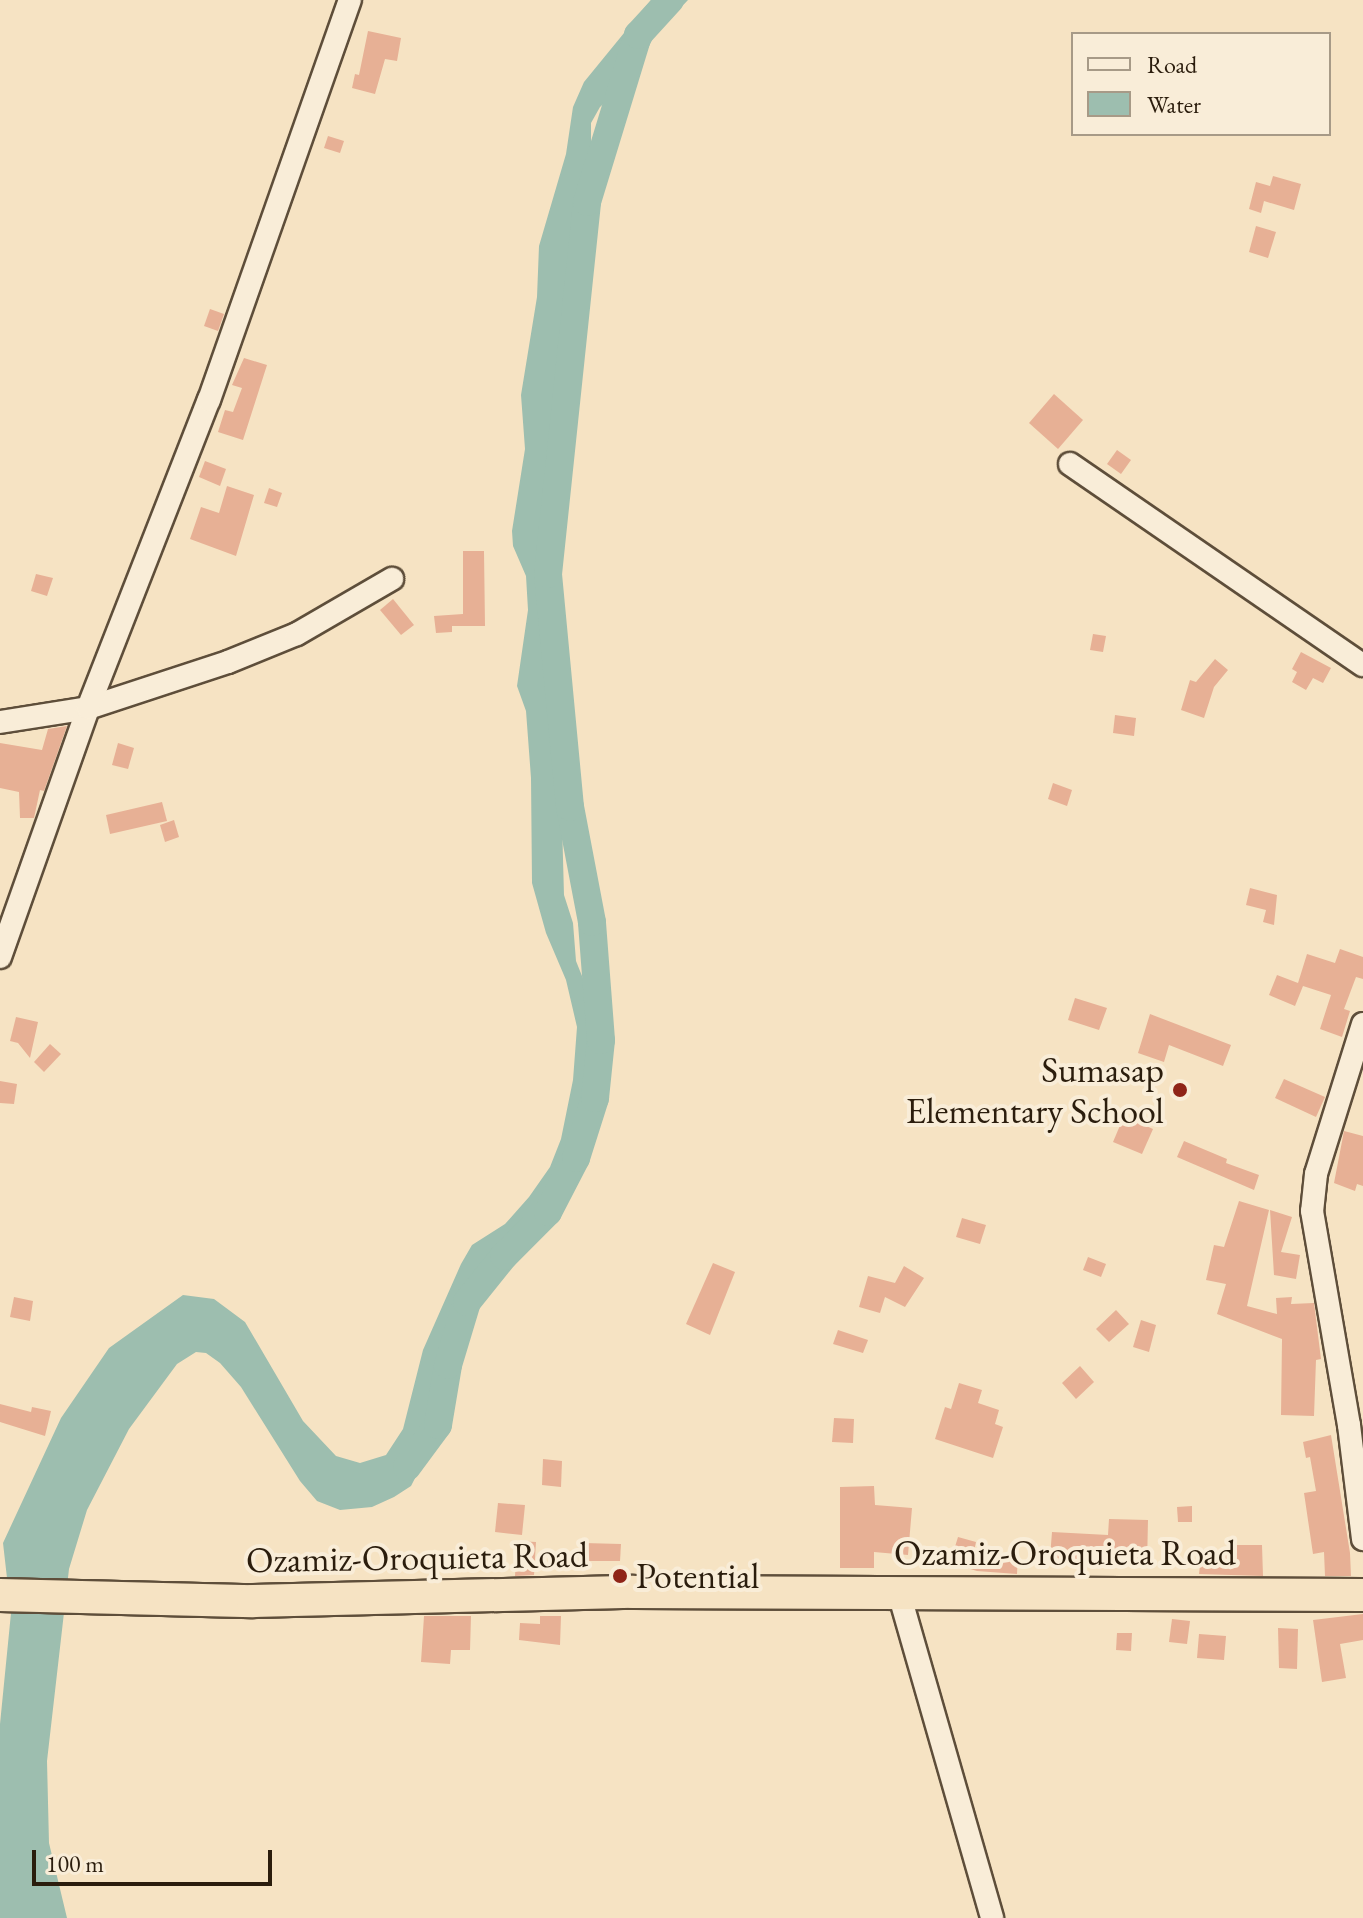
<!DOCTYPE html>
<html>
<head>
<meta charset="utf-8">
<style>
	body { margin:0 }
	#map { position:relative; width:1363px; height:1918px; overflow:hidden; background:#f6e3c3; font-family:"EB Garamond",serif }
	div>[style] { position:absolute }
	.water>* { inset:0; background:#9dbeaf }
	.river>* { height:28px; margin:-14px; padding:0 14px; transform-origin:14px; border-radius:14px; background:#9dbeaf }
	.building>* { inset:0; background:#e7b095 }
	.roads { filter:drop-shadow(2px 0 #5e4e3a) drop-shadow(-2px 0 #5e4e3a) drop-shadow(0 2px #5e4e3a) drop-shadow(0 -2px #5e4e3a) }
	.minor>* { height:22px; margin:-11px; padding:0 11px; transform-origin:11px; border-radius:11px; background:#f9edd8 }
	.highway>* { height:32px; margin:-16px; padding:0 16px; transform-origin:16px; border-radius:16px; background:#f6e3c3 }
	.dots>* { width:22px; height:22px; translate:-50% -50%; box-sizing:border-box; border:4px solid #f9edd8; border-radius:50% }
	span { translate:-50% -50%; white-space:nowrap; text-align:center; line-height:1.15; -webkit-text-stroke:8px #f9edd8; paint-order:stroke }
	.poi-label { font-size:36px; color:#2b1d0d }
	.right { translate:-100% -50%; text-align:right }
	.left { translate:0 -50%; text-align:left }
	.street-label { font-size:36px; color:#2b1d0d }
	.legend { position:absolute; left:1071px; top:32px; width:260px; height:104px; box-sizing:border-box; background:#f9edd8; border:2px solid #a79a87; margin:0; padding:10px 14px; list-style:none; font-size:24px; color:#2b1d0d }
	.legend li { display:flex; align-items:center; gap:16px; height:40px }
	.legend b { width:40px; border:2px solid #a79a87 }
	.scale { position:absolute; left:32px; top:1850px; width:240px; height:36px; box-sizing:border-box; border:4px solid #2b1d0d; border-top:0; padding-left:10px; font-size:24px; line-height:28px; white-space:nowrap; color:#2b1d0d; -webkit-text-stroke:6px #f9edd8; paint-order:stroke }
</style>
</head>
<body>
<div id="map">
	<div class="water">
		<div style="clip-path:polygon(651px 0,688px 0,654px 36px,636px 73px,600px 107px,591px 123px,591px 162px,571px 258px,559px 350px,557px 422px,547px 508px,545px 623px,560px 748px,564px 895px,573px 923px,576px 961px,584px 981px,595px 1037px,591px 1086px,577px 1141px,545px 1203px,520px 1234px,484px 1266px,463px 1293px,441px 1374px,427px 1455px,411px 1486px,394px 1497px,372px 1507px,340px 1510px,317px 1501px,300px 1481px,241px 1387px,220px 1363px,206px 1353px,196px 1352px,177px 1364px,129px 1429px,87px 1510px,69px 1569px,47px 1761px,49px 1843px,67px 1918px,0 1918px,0 1724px,11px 1613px,3px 1543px,61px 1418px,109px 1348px,183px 1295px,214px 1299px,245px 1322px,303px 1421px,336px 1456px,360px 1463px,386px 1455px,403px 1429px,423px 1350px,461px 1264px,472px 1245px,505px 1224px,529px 1197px,550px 1167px,561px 1139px,573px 1080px,577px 1027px,566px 980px,546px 933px,532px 883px,531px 778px,526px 711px,517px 686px,528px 610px,526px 576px,513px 546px,512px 531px,525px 449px,521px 395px,537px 297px,539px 246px,566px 154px,573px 107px,584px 82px)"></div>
	</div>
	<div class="river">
		<div style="left:407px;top:1467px;width:52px;rotate:-53.6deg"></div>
		<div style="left:438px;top:1425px;width:61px;rotate:-80.5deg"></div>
		<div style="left:448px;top:1365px;width:66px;rotate:-73.2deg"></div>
		<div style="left:467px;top:1302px;width:59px;rotate:-51.2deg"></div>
		<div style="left:504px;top:1256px;width:62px;rotate:-45deg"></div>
		<div style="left:548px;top:1212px;width:61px;rotate:-62.6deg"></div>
		<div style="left:576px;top:1158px;width:63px;rotate:-72.4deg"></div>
		<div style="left:595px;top:1098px;width:58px;rotate:-84.1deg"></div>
		<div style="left:601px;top:1040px;width:118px;rotate:-94.4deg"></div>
		<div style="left:592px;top:922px;width:117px;rotate:-100.8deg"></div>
		<div style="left:570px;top:807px;width:234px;rotate:-95.4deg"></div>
		<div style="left:548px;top:574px;width:374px;rotate:-84deg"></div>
		<div style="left:587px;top:202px;width:175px;rotate:-73deg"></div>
		<div style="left:638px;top:35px;width:47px;rotate:-47.6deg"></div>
	</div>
	<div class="building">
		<div style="clip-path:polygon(368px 31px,401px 38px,397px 61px,385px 59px,375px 94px,352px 88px,355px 74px,359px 75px)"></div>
		<div style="clip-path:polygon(328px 136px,344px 141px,340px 153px,324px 148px)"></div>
		<div style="clip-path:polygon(1273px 176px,1301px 184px,1294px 210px,1264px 201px,1261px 213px,1249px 209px,1256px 182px,1270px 186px)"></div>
		<div style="clip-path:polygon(1256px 226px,1276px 232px,1268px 258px,1249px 252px)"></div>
		<div style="clip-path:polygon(210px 309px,224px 314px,218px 331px,204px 326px)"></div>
		<div style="clip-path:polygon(244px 358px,267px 365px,243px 440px,218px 432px,225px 410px,233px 412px,242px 388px,232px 385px)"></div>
		<div style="clip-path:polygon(1054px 394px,1083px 420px,1058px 449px,1029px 423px)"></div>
		<div style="clip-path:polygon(1117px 450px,1131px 460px,1121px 474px,1107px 464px)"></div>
		<div style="clip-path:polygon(205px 461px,226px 469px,220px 486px,199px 477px)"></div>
		<div style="clip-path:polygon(227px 486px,254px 495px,236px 556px,190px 539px,201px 507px,219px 513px)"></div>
		<div style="clip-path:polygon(269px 488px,282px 493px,277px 507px,264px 503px)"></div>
		<div style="clip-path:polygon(463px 551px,484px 551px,485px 626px,452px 626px,452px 632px,436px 633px,434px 616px,463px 614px)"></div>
		<div style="clip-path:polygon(36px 574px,53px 578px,47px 596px,31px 591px)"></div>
		<div style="clip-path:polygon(393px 599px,414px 625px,401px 635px,380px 610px)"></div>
		<div style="clip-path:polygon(1093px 634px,1106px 636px,1103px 652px,1090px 650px)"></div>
		<div style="clip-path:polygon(1301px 652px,1331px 668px,1323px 683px,1313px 678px,1306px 690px,1292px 682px,1297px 672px,1292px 669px)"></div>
		<div style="clip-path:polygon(1215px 659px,1228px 670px,1214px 687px,1204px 718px,1181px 710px,1190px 680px,1196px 682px)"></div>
		<div style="clip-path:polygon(1115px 715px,1136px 718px,1134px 736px,1113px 733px)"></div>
		<div style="clip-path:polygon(67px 726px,44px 791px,40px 790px,34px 818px,20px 818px,19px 792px,0 788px,0 743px,42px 750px,48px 729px)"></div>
		<div style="clip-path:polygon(118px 743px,134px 748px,128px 769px,112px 765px)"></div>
		<div style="clip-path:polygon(1053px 783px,1072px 790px,1067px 806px,1048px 799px)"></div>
		<div style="clip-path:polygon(162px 802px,167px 821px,110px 834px,106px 815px)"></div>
		<div style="clip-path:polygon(174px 820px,179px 837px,165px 842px,160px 825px)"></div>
		<div style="clip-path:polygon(1250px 888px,1277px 895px,1274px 925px,1263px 922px,1266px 910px,1246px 905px)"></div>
		<div style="clip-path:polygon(1340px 949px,1363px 957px,1363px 979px,1356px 977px,1344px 1009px,1350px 1011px,1342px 1037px,1320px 1029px,1331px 995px,1303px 986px,1295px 1006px,1269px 995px,1277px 975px,1298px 983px,1307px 954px,1335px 963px)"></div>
		<div style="clip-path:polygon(1075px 998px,1107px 1008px,1099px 1030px,1068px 1020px)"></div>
		<div style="clip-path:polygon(1150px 1014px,1231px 1045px,1223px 1066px,1169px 1045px,1164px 1062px,1138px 1053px)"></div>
		<div style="clip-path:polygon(16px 1017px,38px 1022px,30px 1058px,18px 1043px,10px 1041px)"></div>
		<div style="clip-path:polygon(50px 1044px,61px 1054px,44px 1072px,34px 1062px)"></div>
		<div style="clip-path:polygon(1284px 1079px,1325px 1097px,1316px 1117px,1275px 1098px)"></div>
		<div style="clip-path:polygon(0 1081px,17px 1084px,14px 1104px,0 1103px)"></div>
		<div style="clip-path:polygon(1124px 1116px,1153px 1129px,1142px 1154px,1113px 1142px)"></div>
		<div style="clip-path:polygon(1344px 1131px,1363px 1136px,1363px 1186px,1357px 1184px,1355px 1191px,1334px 1183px)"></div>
		<div style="clip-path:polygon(1184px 1141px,1227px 1159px,1226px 1163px,1259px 1175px,1254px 1190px,1177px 1157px)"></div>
		<div style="clip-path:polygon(1239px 1201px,1269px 1210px,1247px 1306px,1277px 1314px,1276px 1298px,1292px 1297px,1291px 1304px,1314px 1303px,1321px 1359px,1316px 1360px,1314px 1416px,1281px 1415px,1282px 1339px,1217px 1314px,1226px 1284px,1206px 1280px,1214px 1245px,1224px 1247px)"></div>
		<div style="clip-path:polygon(1270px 1210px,1292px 1217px,1281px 1252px,1300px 1255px,1296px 1279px,1274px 1275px)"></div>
		<div style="clip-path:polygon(962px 1218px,986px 1225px,980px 1244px,956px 1237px)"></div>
		<div style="clip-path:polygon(1088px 1257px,1106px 1264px,1101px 1277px,1083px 1270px)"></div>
		<div style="clip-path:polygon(713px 1263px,735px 1272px,710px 1335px,686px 1324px)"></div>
		<div style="clip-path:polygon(904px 1266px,924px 1278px,905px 1307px,885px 1297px,880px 1313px,859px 1307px,868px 1276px,895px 1283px)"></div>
		<div style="clip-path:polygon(14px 1297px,33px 1301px,30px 1321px,10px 1317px)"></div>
		<div style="clip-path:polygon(1116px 1310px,1129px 1324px,1109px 1342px,1096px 1329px)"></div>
		<div style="clip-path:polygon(1141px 1320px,1156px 1325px,1149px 1352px,1133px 1347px)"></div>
		<div style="clip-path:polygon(838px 1330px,868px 1340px,863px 1353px,833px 1344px)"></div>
		<div style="clip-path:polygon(1080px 1366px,1094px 1382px,1076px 1399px,1062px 1383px)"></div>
		<div style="clip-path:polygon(959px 1383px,982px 1390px,978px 1403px,999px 1410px,995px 1424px,1003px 1427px,993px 1458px,935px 1439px,945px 1407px,951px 1409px)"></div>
		<div style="clip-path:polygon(0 1404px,31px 1412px,32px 1407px,51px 1411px,45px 1436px,0 1422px)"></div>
		<div style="clip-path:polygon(834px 1418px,854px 1419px,853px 1443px,832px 1442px)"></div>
		<div style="clip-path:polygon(1331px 1435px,1350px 1553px,1351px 1576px,1325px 1576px,1324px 1552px,1313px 1554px,1304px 1493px,1316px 1491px,1310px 1457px,1306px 1458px,1303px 1442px)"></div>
		<div style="clip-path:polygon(543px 1459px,562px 1461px,561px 1487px,542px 1485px)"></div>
		<div style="clip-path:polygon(874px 1486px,875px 1505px,912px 1508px,908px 1555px,874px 1552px,874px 1568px,840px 1568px,840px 1487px)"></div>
		<div style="clip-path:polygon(498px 1503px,525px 1505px,522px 1535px,495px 1532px)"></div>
		<div style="clip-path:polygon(1192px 1506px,1192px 1522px,1178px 1522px,1177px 1507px)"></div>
		<div style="clip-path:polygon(1109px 1519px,1148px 1520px,1147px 1566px,1078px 1566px,1079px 1561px,1050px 1557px,1052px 1532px,1108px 1535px)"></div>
		<div style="clip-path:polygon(958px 1537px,976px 1542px,974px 1551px,1018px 1554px,1017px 1574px,977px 1571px,950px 1563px)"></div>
		<div style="clip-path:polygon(517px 1541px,536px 1542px,534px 1575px,515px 1576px)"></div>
		<div style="clip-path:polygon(584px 1543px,621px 1544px,620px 1561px,584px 1561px)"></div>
		<div style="clip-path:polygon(1237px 1545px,1262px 1545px,1263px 1576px,1199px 1574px,1202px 1549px,1237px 1553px)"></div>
		<div style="clip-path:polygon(1363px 1614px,1363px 1640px,1340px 1644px,1346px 1678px,1322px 1682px,1313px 1620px)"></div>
		<div style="clip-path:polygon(424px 1616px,471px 1616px,470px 1650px,451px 1650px,450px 1664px,421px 1662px)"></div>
		<div style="clip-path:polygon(540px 1616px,561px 1616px,560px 1645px,519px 1640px,520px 1623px,540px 1624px)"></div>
		<div style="clip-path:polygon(1172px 1619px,1190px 1621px,1187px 1644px,1169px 1642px)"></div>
		<div style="clip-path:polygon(1278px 1628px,1298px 1629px,1297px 1669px,1279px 1668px)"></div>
		<div style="clip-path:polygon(1117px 1633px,1132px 1633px,1131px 1651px,1116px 1650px)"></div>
		<div style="clip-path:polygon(1199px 1634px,1226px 1636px,1224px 1660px,1197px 1658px)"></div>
	</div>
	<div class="roads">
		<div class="minor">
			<div style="left:1070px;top:464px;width:355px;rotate:34.5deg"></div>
			<div style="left:0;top:722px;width:89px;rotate:-9deg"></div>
			<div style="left:88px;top:708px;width:147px;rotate:-18.2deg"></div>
			<div style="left:228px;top:662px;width:74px;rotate:-22.1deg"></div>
			<div style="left:297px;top:634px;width:110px;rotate:-30.1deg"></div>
			<div style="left:0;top:957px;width:264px;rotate:-70.5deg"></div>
			<div style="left:88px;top:708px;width:331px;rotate:-68.6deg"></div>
			<div style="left:209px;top:400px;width:424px;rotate:-70.6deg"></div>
			<div style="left:1363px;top:1024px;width:157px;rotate:107.4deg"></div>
			<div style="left:1316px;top:1174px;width:37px;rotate:96deg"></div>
			<div style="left:1312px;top:1211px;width:217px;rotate:80.2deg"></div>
			<div style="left:1349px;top:1425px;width:115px;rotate:83deg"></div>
			<div style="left:899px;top:1593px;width:338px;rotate:74deg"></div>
		</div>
		<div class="highway">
			<div style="left:0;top:1595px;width:253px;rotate:1.4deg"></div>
			<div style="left:253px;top:1601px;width:380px;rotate:-1.4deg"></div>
			<div style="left:633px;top:1592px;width:730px;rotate:0.24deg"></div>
		</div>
	</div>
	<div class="dots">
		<div style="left:1180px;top:1090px;background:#8f2418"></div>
		<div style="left:620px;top:1576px;background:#8f2418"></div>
	</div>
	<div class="poi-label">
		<span class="right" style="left:1164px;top:1090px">Sumasap<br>Elementary School</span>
		<span class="left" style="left:636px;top:1576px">Potential</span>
	</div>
	<div class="street-label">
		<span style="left:1065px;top:1553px">Ozamiz-Oroquieta Road</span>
		<span style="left:417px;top:1557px;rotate:-1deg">Ozamiz-Oroquieta Road</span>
	</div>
	<ul class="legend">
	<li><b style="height:10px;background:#f9edd8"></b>Road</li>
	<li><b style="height:22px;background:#9dbeaf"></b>Water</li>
	</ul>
	<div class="scale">100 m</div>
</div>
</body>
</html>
